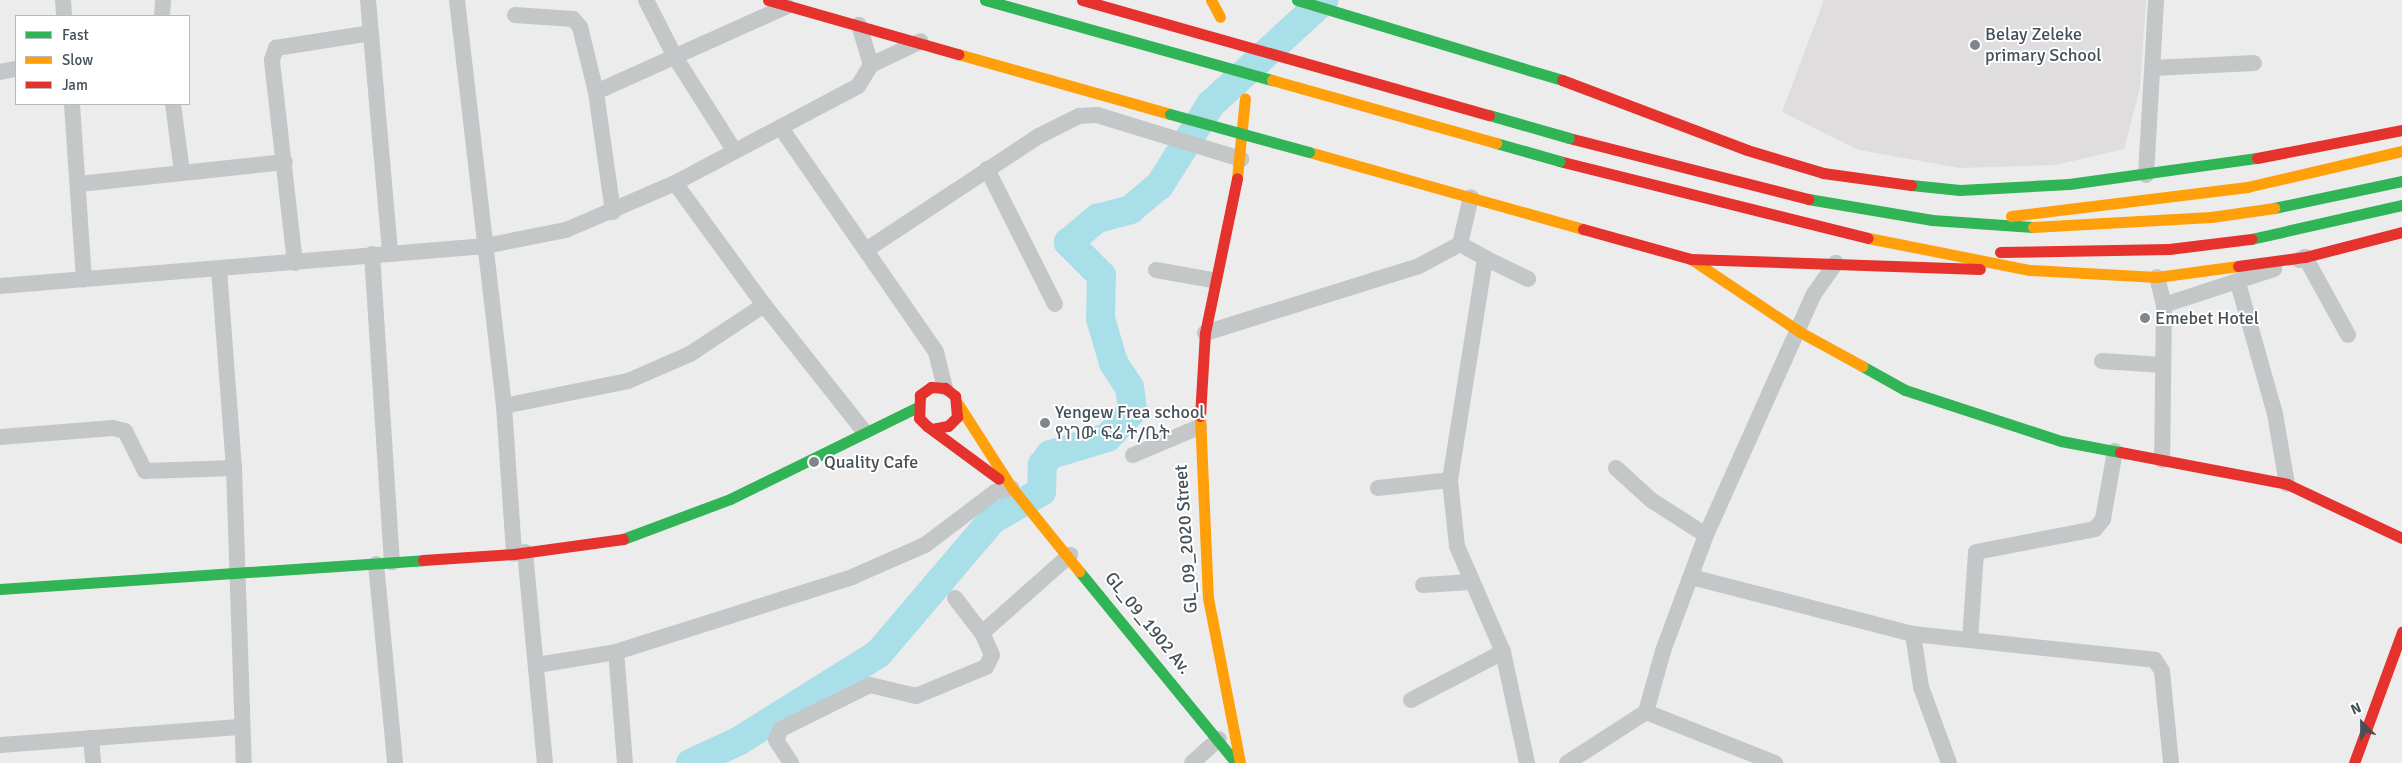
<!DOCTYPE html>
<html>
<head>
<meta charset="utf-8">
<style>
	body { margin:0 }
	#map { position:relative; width:2402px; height:763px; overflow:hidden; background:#edecec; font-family:Signika,"Noto Sans Ethiopic",sans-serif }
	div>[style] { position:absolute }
	.education>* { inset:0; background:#dfddde }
	.river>* { height:29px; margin:-14.5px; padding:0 14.5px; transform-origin:14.5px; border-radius:14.5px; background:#a8dfe8 }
	.street>* { height:16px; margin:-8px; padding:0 8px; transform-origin:8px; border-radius:8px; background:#c4c7c8 }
	.fast>* { height:11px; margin:-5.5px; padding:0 5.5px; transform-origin:5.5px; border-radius:5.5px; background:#30b455 }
	.slow>* { height:11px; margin:-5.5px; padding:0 5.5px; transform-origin:5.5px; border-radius:5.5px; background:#ff9f0a }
	.jam>* { height:11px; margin:-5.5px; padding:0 5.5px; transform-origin:5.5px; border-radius:5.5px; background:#e5322d }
	.fast-bridge>* { height:11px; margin:-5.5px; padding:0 5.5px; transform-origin:5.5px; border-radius:5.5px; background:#30b455 }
	.slow-bridge>* { height:11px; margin:-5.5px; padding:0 5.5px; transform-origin:5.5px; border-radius:5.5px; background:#ff9f0a }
	.jam-bridge>* { height:11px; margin:-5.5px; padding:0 5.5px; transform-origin:5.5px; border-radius:5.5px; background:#e5322d }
	.dots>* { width:14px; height:14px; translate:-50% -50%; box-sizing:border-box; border:2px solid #fff; border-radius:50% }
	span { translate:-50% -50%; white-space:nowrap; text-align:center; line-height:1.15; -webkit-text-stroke:4px #fff; paint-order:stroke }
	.poi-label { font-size:18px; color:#455058 }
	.left { translate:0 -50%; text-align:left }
	.street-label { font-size:18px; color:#455058 }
	.legend { position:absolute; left:15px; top:15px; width:175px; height:90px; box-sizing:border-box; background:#fff; border:1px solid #b5b9bc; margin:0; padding:6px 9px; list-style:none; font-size:15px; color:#455058 }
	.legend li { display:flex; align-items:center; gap:10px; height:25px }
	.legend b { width:25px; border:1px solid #b5b9bc }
	.north { position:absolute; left:2337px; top:698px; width:50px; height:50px; -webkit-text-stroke:4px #fff; paint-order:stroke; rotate:337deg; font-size:14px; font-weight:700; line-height:20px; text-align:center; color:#455058 }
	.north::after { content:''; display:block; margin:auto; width:18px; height:22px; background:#455058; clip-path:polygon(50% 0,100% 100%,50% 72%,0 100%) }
</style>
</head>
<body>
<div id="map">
	<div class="education">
		<div style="clip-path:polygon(1824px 0,2146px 0,2140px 88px,2124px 149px,2056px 165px,1960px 168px,1859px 150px,1782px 112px)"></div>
	</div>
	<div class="river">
		<div style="left:690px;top:763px;width:54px;rotate:-25.1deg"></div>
		<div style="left:739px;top:740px;width:164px;rotate:-32deg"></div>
		<div style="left:878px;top:653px;width:176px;rotate:-49.6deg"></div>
		<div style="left:992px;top:519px;width:56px;rotate:-29.7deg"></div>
		<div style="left:1041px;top:491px;width:27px;rotate:-88deg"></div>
		<div style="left:1042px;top:464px;width:13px;rotate:-51deg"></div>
		<div style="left:1050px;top:454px;width:59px;rotate:-16.6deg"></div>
		<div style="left:1107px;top:437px;width:37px;rotate:-47deg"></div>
		<div style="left:1132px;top:410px;width:23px;rotate:-97deg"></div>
		<div style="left:1129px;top:387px;width:30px;rotate:-123deg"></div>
		<div style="left:1113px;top:362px;width:46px;rotate:-106.5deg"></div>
		<div style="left:1100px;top:318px;width:43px;rotate:-88.7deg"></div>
		<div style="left:1101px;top:275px;width:47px;rotate:-135deg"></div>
		<div style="left:1068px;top:242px;width:38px;rotate:-40deg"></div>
		<div style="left:1097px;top:218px;width:34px;rotate:-15deg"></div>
		<div style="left:1130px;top:209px;width:38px;rotate:-40deg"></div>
		<div style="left:1159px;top:185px;width:96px;rotate:-57.8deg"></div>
		<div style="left:1210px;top:104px;width:154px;rotate:-42.6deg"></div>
	</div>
	<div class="street">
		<div style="left:63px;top:0;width:16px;rotate:86deg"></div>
		<div style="left:368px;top:0;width:255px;rotate:85deg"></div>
		<div style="left:457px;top:0;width:409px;rotate:83.4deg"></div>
		<div style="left:504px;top:406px;width:148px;rotate:86.1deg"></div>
		<div style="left:646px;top:0;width:64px;rotate:63deg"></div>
		<div style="left:675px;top:57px;width:110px;rotate:57.6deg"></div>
		<div style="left:515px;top:15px;width:58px;rotate:3.9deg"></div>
		<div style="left:573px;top:19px;width:11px;rotate:49deg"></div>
		<div style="left:580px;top:27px;width:67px;rotate:76.2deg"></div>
		<div style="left:162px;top:16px;width:16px;rotate:-86deg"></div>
		<div style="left:871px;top:65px;width:55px;rotate:-25.6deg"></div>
		<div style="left:2153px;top:68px;width:101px;rotate:-2.8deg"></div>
		<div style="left:0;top:72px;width:16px;rotate:-11deg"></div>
		<div style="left:72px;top:104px;width:176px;rotate:86.1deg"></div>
		<div style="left:173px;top:104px;width:69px;rotate:82.5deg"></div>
		<div style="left:781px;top:128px;width:272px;rotate:55.3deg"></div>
		<div style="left:936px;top:352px;width:37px;rotate:76deg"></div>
		<div style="left:987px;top:169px;width:151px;rotate:63.3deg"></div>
		<div style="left:2146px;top:175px;width:175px;rotate:-86.7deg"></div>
		<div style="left:675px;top:183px;width:151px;rotate:53.9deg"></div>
		<div style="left:764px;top:305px;width:161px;rotate:51.6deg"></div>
		<div style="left:79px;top:184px;width:207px;rotate:-6.1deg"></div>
		<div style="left:613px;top:212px;width:121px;rotate:-98.1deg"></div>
		<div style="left:596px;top:92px;width:209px;rotate:-24.2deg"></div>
		<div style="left:1460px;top:244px;width:48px;rotate:-76.8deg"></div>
		<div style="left:866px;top:250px;width:207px;rotate:-33.4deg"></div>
		<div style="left:1039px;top:136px;width:45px;rotate:-26.6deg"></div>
		<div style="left:1079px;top:116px;width:18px;rotate:-3deg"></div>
		<div style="left:1097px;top:115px;width:151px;rotate:17deg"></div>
		<div style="left:372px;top:254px;width:309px;rotate:86.3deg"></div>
		<div style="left:2299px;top:260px;width:7px;rotate:-27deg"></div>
		<div style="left:2305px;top:257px;width:89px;rotate:61.1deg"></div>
		<div style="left:295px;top:263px;width:204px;rotate:-96.5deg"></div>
		<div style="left:272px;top:60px;width:13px;rotate:-72deg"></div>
		<div style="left:276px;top:48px;width:96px;rotate:-9deg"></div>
		<div style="left:219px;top:269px;width:200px;rotate:85.7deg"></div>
		<div style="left:234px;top:468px;width:295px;rotate:88.1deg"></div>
		<div style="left:1156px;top:270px;width:58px;rotate:10deg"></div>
		<div style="left:2157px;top:277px;width:29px;rotate:76deg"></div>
		<div style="left:2164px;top:305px;width:155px;rotate:90.7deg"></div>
		<div style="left:2238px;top:283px;width:136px;rotate:74.2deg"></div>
		<div style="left:2275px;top:414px;width:71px;rotate:80.3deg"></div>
		<div style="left:0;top:286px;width:487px;rotate:-4.7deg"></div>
		<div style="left:485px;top:246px;width:83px;rotate:-11.2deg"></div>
		<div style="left:566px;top:230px;width:119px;rotate:-23.3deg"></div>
		<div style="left:675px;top:183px;width:207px;rotate:-27.9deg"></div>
		<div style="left:858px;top:86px;width:25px;rotate:-58deg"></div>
		<div style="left:871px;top:65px;width:42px;rotate:-106.7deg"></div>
		<div style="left:2164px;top:305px;width:116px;rotate:-18.1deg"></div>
		<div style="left:1205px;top:333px;width:224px;rotate:-17.4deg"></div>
		<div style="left:1419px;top:266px;width:47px;rotate:-28.2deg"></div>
		<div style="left:1460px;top:244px;width:29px;rotate:29deg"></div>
		<div style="left:2102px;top:361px;width:60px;rotate:3.8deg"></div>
		<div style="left:504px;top:406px;width:126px;rotate:-11.4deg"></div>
		<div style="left:628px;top:381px;width:68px;rotate:-23.5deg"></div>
		<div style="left:690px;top:354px;width:89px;rotate:-33.5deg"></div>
		<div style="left:0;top:437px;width:113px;rotate:-4.6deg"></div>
		<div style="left:113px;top:428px;width:12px;rotate:14deg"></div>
		<div style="left:125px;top:431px;width:45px;rotate:63.4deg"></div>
		<div style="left:145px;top:471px;width:89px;rotate:-1.9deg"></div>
		<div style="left:1133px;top:455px;width:72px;rotate:-23deg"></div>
		<div style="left:1616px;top:468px;width:47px;rotate:42.4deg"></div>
		<div style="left:1651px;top:500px;width:65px;rotate:32.5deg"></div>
		<div style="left:1378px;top:488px;width:72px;rotate:-6.3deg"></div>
		<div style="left:525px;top:552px;width:212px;rotate:84.6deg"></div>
		<div style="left:376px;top:564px;width:200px;rotate:84.5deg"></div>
		<div style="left:1691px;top:577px;width:229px;rotate:14.4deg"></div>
		<div style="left:1913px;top:634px;width:243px;rotate:6.1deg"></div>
		<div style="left:2155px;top:660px;width:13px;rotate:58deg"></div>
		<div style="left:2162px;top:671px;width:92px;rotate:84.4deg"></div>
		<div style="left:1423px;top:585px;width:48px;rotate:-3.6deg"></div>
		<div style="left:955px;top:598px;width:44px;rotate:52.4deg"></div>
		<div style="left:1913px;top:634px;width:54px;rotate:81.4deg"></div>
		<div style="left:1921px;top:687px;width:81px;rotate:69.8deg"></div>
		<div style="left:1970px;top:640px;width:88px;rotate:-86.1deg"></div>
		<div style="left:1976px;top:552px;width:121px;rotate:-10.9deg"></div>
		<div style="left:2095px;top:529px;width:13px;rotate:-51deg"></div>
		<div style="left:2103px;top:519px;width:69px;rotate:-80deg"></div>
		<div style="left:537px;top:665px;width:80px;rotate:-9.3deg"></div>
		<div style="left:1411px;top:700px;width:104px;rotate:-27.6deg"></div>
		<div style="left:1646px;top:712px;width:139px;rotate:21.6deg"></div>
		<div style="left:91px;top:738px;width:25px;rotate:85deg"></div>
		<div style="left:0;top:745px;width:243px;rotate:-4.3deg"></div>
		<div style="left:625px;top:763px;width:111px;rotate:-94.6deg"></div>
		<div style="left:616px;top:652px;width:248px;rotate:-17.6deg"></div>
		<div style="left:852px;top:577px;width:80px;rotate:-23.7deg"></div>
		<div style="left:925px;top:545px;width:88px;rotate:-37.1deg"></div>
		<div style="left:995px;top:492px;width:17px;rotate:-13deg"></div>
		<div style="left:791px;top:763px;width:27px;rotate:-123deg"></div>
		<div style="left:776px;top:740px;width:12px;rotate:-66deg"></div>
		<div style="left:781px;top:729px;width:99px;rotate:-26.3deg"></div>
		<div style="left:870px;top:685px;width:47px;rotate:13.4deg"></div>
		<div style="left:916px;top:696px;width:76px;rotate:-22.5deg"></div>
		<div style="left:986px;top:667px;width:13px;rotate:-63deg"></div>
		<div style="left:992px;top:655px;width:24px;rotate:-114deg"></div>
		<div style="left:982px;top:633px;width:118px;rotate:-41.6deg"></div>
		<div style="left:1192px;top:763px;width:36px;rotate:-42deg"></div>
		<div style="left:1527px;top:763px;width:114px;rotate:-102.2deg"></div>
		<div style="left:1503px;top:652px;width:116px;rotate:-113.5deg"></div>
		<div style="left:1457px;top:546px;width:66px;rotate:-96.1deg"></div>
		<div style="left:1450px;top:480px;width:225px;rotate:-81deg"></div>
		<div style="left:1485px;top:258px;width:48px;rotate:26deg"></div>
		<div style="left:1567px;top:763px;width:94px;rotate:-32.8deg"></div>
		<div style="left:1646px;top:712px;width:63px;rotate:-74.4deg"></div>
		<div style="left:1663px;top:651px;width:124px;rotate:-69.7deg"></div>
		<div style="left:1706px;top:535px;width:264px;rotate:-65.9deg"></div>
		<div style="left:1814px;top:294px;width:38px;rotate:-55deg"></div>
	</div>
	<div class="fast">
		<div style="left:1297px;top:0;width:277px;rotate:16.8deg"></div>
		<div style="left:1911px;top:185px;width:49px;rotate:5.8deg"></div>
		<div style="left:1960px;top:190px;width:109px;rotate:-3.2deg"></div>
		<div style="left:2069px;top:184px;width:190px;rotate:-7.9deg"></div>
		<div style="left:1808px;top:199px;width:126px;rotate:9.6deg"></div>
		<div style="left:1932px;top:220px;width:101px;rotate:4deg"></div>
		<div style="left:2274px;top:208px;width:131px;rotate:-11.9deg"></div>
		<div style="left:2251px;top:239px;width:155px;rotate:-12.7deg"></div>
		<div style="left:1862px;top:366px;width:49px;rotate:29.2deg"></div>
		<div style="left:1905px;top:390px;width:164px;rotate:18.1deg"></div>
		<div style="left:2061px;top:441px;width:60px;rotate:10.6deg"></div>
		<div style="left:623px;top:539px;width:114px;rotate:-20.5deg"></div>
		<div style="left:730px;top:499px;width:207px;rotate:-26.1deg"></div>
		<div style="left:1079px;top:571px;width:248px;rotate:50.7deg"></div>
		<div style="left:0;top:589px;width:424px;rotate:-3.9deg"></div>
	</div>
	<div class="slow">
		<div style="left:1211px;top:0;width:19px;rotate:62deg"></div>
		<div style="left:958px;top:54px;width:220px;rotate:15.8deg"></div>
		<div style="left:1309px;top:152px;width:285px;rotate:15.7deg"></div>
		<div style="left:1237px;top:178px;width:80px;rotate:-84.3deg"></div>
		<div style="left:2011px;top:216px;width:238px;rotate:-7deg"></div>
		<div style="left:2247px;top:187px;width:159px;rotate:-13.1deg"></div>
		<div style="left:2033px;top:227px;width:178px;rotate:-3.2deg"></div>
		<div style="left:2211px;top:217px;width:64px;rotate:-8.1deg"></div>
		<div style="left:1868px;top:238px;width:165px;rotate:11.2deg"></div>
		<div style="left:1691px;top:259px;width:131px;rotate:33.8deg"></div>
		<div style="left:1800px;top:332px;width:71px;rotate:28.7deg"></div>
		<div style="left:2030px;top:270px;width:127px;rotate:3.2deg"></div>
		<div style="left:2157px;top:277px;width:82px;rotate:-7.7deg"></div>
		<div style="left:958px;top:404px;width:100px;rotate:57.3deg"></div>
		<div style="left:1012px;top:488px;width:107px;rotate:51.1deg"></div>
		<div style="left:1200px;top:416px;width:182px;rotate:87.5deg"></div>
		<div style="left:1208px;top:598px;width:168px;rotate:79deg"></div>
	</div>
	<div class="jam">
		<div style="left:768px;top:0;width:198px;rotate:15.9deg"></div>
		<div style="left:1562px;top:80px;width:198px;rotate:20.7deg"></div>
		<div style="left:1747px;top:150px;width:79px;rotate:16.8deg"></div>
		<div style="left:1823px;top:173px;width:89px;rotate:7.8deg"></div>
		<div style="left:1569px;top:138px;width:247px;rotate:14.3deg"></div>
		<div style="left:2257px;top:158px;width:148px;rotate:-10.9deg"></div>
		<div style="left:1559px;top:161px;width:318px;rotate:14deg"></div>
		<div style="left:1583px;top:229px;width:112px;rotate:15.5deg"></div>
		<div style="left:1691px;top:259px;width:289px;rotate:2deg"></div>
		<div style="left:2000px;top:252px;width:169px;rotate:-1deg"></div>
		<div style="left:2169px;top:249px;width:83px;rotate:-7deg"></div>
		<div style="left:2238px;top:266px;width:68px;rotate:-7.7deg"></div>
		<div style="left:2305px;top:257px;width:100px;rotate:-14.5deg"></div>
		<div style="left:1200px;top:416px;width:83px;rotate:-86.6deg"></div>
		<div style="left:1205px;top:333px;width:158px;rotate:-78.3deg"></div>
		<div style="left:932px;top:429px;width:16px;rotate:-11deg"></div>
		<div style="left:948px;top:426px;width:13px;rotate:-45deg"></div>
		<div style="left:957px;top:417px;width:21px;rotate:-95deg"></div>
		<div style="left:955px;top:396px;width:13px;rotate:-141deg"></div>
		<div style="left:945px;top:388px;width:14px;rotate:-176deg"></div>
		<div style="left:931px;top:387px;width:14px;rotate:144deg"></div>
		<div style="left:920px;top:395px;width:23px;rotate:92deg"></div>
		<div style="left:919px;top:418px;width:11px;rotate:45deg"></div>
		<div style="left:927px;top:426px;width:89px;rotate:36.4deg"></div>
		<div style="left:2120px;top:452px;width:170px;rotate:10.8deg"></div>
		<div style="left:2287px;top:484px;width:127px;rotate:25.2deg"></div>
		<div style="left:423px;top:560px;width:91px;rotate:-3.8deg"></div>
		<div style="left:514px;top:554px;width:110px;rotate:-7.8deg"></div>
		<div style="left:2354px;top:763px;width:140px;rotate:-69.9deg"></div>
	</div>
	<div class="fast-bridge">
		<div style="left:985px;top:0;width:298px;rotate:15.6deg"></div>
		<div style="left:1170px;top:114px;width:144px;rotate:15.3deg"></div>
		<div style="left:1489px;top:115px;width:83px;rotate:16deg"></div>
		<div style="left:1496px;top:143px;width:66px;rotate:15.9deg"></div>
	</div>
	<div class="slow-bridge">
		<div style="left:1272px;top:80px;width:233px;rotate:15.7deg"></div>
	</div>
	<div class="jam-bridge">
		<div style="left:1082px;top:0;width:423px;rotate:15.8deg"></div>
	</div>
	<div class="dots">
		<div style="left:1975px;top:45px;background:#80878c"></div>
		<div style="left:2145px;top:318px;background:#80878c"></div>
		<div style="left:1045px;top:423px;background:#80878c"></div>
		<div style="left:814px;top:462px;background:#80878c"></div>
	</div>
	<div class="poi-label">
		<span class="left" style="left:1985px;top:45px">Belay Zeleke<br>primary School</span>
		<span class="left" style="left:2155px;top:318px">Emebet Hotel</span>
		<span class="left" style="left:1055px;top:423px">Yengew Frea school<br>የነገው ፍሬ ት/ቤት</span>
		<span class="left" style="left:824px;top:462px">Quality Cafe</span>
	</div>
	<div class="street-label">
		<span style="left:1186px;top:539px;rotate:-94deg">GL_09_2020 Street</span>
		<span style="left:1148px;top:623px;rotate:51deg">GL_09_1902 Av.</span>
	</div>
	<ul class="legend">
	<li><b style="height:6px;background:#30b455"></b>Fast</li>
	<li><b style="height:6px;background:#ff9f0a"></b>Slow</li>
	<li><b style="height:6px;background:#e5322d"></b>Jam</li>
	</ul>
	<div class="north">N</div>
</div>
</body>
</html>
